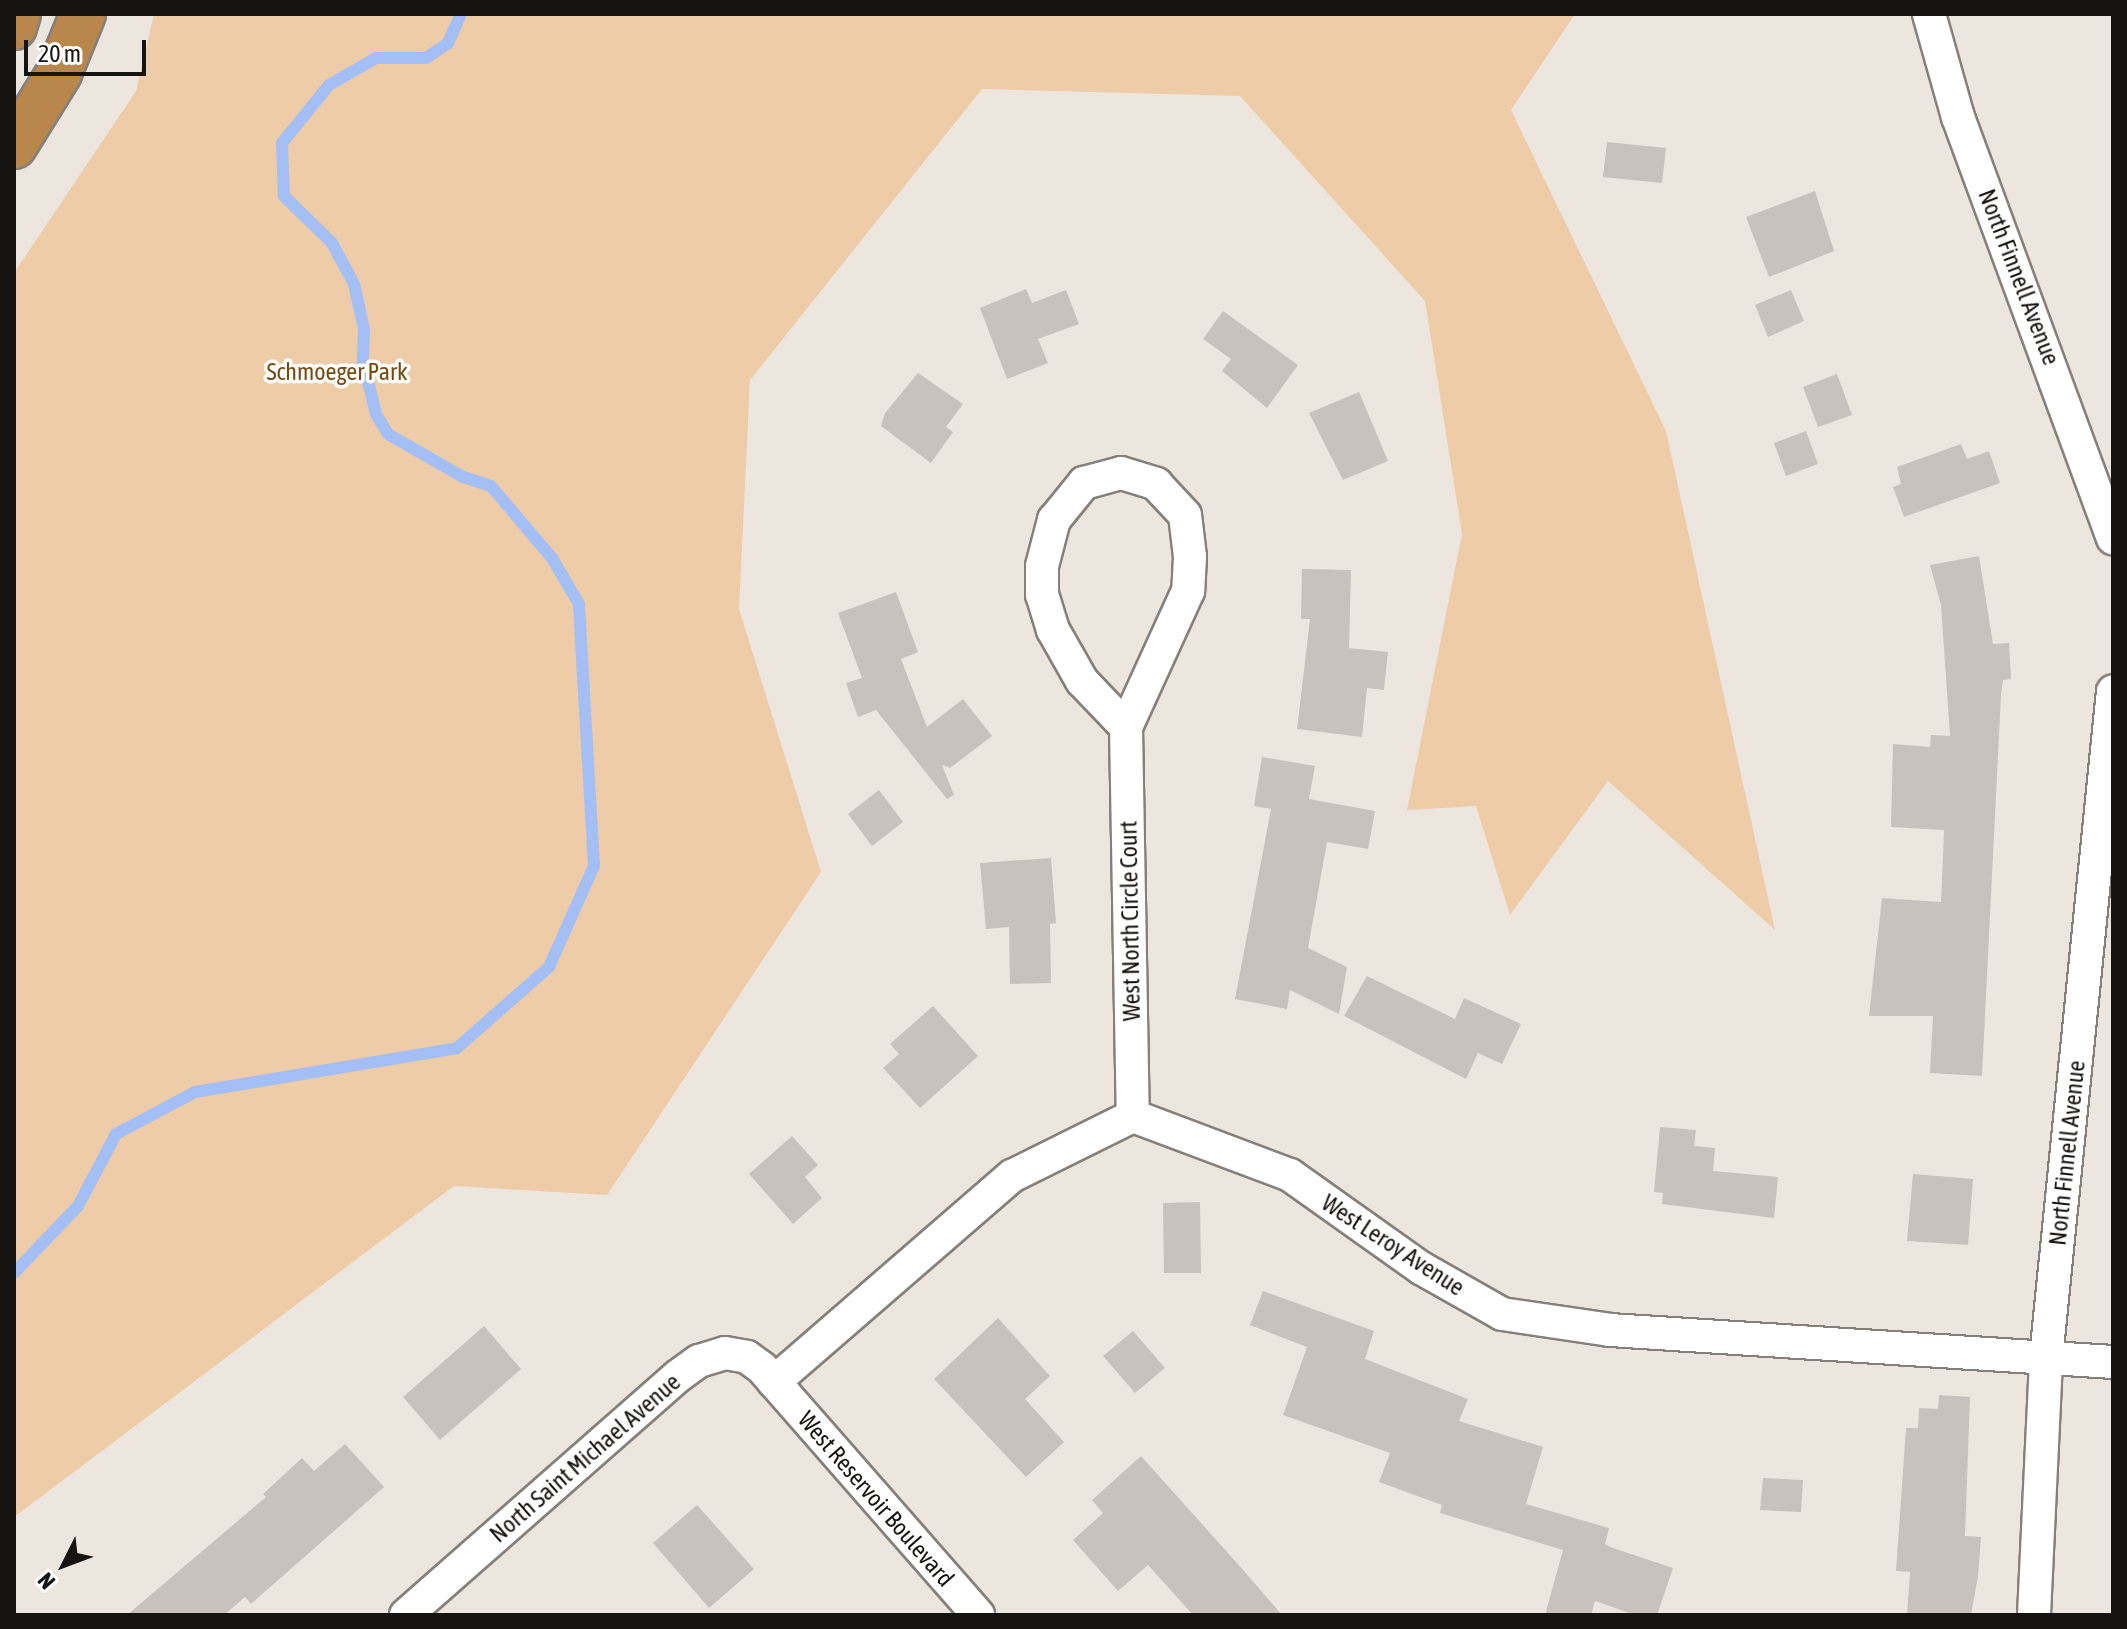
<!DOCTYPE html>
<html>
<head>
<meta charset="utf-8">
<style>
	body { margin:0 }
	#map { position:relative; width:2127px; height:1629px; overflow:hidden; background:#ede6df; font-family:"Asap Condensed",sans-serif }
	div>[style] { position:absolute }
	.green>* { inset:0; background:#eecca7 }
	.stream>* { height:12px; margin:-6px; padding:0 6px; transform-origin:6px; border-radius:6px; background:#a4bff6 }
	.building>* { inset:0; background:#c9c2bc }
	.roads { filter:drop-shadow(2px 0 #86807a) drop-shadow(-2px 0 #86807a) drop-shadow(0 2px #86807a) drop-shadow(0 -2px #86807a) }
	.street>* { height:32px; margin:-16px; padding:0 16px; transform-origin:16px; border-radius:16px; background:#fff }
	.highway>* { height:44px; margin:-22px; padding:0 22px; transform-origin:22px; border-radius:22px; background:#b9864b }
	span { translate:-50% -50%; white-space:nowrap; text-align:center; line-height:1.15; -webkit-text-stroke:7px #fff; paint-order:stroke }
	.street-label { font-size:24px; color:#161412 }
	.park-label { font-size:24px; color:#774b10 }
	.frame { position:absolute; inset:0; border:16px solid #161412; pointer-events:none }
	.north { position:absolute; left:24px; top:1525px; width:80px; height:80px; -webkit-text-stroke:6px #fff; paint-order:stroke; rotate:228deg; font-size:22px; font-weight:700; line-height:32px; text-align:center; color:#161412 }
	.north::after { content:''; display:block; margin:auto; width:28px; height:36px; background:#161412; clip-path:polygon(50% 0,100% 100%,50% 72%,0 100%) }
	.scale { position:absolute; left:24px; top:40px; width:122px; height:36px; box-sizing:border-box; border:4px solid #161412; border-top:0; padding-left:10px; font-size:24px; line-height:28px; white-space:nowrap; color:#161412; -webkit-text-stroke:6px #fff; paint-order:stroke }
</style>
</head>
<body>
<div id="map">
	<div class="green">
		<div style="clip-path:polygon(154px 14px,1575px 14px,1511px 110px,1666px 431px,1775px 930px,1608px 781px,1510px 915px,1476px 806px,1407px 810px,1462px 534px,1425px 301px,1240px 96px,982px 89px,750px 380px,739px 609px,821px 872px,607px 1195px,454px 1186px,14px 1517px,14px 273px,136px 91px)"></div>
	</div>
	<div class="stream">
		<div style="left:14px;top:1273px;width:93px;rotate:-46.3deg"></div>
		<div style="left:78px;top:1206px;width:81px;rotate:-62.2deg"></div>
		<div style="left:116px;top:1134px;width:89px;rotate:-28deg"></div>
		<div style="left:195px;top:1092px;width:266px;rotate:-9.5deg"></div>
		<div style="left:457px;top:1048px;width:123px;rotate:-41.4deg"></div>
		<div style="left:549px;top:967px;width:111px;rotate:-66deg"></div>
		<div style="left:594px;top:866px;width:262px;rotate:-93.3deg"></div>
		<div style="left:579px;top:604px;width:53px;rotate:-120.4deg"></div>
		<div style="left:552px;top:558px;width:94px;rotate:-130.3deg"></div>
		<div style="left:491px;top:486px;width:29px;rotate:-162deg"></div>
		<div style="left:463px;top:477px;width:86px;rotate:-150.2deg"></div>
		<div style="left:388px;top:434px;width:23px;rotate:-121deg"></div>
		<div style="left:376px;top:414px;width:55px;rotate:-103.8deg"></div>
		<div style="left:363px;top:361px;width:32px;rotate:-88deg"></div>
		<div style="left:364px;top:329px;width:46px;rotate:-102.5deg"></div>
		<div style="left:354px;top:284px;width:47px;rotate:-118.2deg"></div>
		<div style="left:332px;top:243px;width:67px;rotate:-135.6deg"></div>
		<div style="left:284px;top:196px;width:53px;rotate:-92.2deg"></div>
		<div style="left:282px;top:143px;width:75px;rotate:-51deg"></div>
		<div style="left:329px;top:85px;width:54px;rotate:-29.9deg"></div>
		<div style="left:376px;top:58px;width:50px"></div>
		<div style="left:426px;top:58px;width:27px;rotate:-34deg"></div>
		<div style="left:448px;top:43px;width:32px;rotate:-66deg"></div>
	</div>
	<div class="building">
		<div style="clip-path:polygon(1607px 142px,1666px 148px,1662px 183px,1603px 177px)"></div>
		<div style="clip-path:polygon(1815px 191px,1834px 251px,1769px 277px,1746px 217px)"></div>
		<div style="clip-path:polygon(1026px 289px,1032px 303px,1066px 290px,1079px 324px,1038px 339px,1048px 363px,1007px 379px,980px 308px)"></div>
		<div style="clip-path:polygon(1791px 290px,1804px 321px,1768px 337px,1755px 305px)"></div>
		<div style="clip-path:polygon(1223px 311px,1298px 365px,1267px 408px,1222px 371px,1231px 359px,1203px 339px)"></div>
		<div style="clip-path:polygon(918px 373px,963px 404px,946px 427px,953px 432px,931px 463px,881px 426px,885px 413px)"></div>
		<div style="clip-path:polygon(1837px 374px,1852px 415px,1818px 427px,1803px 387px)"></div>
		<div style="clip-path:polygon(1359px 392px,1388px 461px,1343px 480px,1309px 413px)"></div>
		<div style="clip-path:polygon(1806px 431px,1818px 464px,1786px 476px,1774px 443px)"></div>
		<div style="clip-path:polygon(1961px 444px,1967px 459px,1989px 451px,2000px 483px,1904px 517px,1893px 487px,1901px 484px,1897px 467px)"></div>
		<div style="clip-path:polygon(1979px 556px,1993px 644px,2009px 643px,2011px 679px,2003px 680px,2001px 695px,1982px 1076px,1930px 1073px,1933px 1016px,1869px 1016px,1882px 898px,1941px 902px,1944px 830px,1891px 827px,1893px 744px,1930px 747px,1931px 735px,1950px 736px,1941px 605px,1930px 565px)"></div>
		<div style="clip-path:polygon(1302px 569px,1351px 570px,1349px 648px,1388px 652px,1384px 690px,1367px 688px,1362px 737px,1297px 729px,1310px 619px,1301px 619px)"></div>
		<div style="clip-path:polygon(896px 592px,918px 652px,901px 659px,927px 727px,963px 699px,992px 736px,950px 768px,942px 765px,954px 795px,947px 799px,876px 710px,858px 717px,846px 683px,862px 678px,838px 613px)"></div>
		<div style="clip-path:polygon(1262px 757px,1315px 766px,1309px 799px,1375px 811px,1368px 849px,1327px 842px,1308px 948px,1347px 967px,1339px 1014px,1290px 990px,1287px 1009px,1235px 999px,1271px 809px,1254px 806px)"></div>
		<div style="clip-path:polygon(879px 790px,903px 822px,872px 846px,848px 814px)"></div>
		<div style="clip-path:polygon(1051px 858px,1056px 923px,1050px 924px,1051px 983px,1010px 984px,1009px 927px,986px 929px,980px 863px)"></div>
		<div style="clip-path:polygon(1367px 976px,1455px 1019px,1464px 998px,1521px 1024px,1502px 1064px,1478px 1053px,1466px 1079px,1344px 1016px)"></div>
		<div style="clip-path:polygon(933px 1006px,978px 1056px,920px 1108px,883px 1068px,899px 1054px,890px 1044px)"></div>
		<div style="clip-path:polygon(1660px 1127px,1696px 1130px,1694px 1146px,1715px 1148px,1713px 1171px,1778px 1177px,1774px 1218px,1662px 1204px,1663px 1193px,1654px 1192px)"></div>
		<div style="clip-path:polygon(792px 1136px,818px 1165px,805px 1177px,822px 1198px,793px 1224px,749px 1174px)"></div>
		<div style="clip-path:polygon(1913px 1174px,1973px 1179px,1968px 1245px,1907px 1241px)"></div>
		<div style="clip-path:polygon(1200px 1202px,1201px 1273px,1164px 1273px,1163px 1203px)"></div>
		<div style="clip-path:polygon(1263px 1291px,1374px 1331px,1365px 1359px,1468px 1399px,1459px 1421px,1543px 1447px,1526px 1504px,1609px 1528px,1605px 1544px,1610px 1547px,1673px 1568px,1657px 1615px,1635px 1615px,1595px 1601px,1591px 1615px,1545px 1615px,1563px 1550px,1440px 1513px,1442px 1505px,1379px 1482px,1390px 1453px,1283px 1415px,1307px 1347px,1250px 1325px)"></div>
		<div style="clip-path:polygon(998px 1318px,1050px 1376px,1025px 1399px,1064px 1442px,1026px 1477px,934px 1379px)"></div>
		<div style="clip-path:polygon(484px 1326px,521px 1369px,440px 1440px,403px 1397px)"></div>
		<div style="clip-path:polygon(1133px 1331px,1165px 1368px,1135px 1393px,1103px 1356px)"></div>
		<div style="clip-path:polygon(1939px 1395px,1970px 1397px,1965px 1536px,1981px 1537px,1978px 1576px,1971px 1615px,1907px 1615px,1910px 1572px,1896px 1571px,1906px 1428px,1918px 1428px,1919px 1408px,1938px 1409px)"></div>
		<div style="clip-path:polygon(345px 1444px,384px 1487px,251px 1604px,245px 1597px,224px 1615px,127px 1615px,266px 1497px,263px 1494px,302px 1458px,314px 1471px)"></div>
		<div style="clip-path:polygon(1141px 1456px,1245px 1572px,1282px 1615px,1193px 1615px,1148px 1565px,1118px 1591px,1073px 1540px,1103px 1513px,1092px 1500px)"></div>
		<div style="clip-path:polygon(1763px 1478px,1803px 1480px,1801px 1512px,1760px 1510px)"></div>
		<div style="clip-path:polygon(697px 1505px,754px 1569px,709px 1608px,653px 1543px)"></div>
	</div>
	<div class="roads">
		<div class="street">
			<div style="left:1929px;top:14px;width:107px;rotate:74.3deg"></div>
			<div style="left:1958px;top:117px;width:449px;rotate:69.8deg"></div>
			<div style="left:1126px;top:727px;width:64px;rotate:-133.7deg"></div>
			<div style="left:1082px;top:681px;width:59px;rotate:-119.6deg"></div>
			<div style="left:1053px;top:630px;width:37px;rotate:-107deg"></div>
			<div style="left:1042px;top:595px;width:29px;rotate:-90deg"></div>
			<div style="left:1042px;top:566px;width:48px;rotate:-75.4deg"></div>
			<div style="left:1054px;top:520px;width:48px;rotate:-51deg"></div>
			<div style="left:1084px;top:483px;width:38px;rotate:-15deg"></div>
			<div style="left:1121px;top:473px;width:37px;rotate:17deg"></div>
			<div style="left:1156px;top:484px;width:42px;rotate:46.9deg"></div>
			<div style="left:1185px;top:515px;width:42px;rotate:83.2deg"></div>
			<div style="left:1190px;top:557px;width:34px;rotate:93deg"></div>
			<div style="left:1188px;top:591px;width:149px;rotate:114.5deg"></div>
			<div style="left:1126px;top:727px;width:389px;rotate:89deg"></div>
			<div style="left:774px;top:1382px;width:315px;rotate:-40.9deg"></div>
			<div style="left:1012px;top:1176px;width:135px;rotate:-26.4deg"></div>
			<div style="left:1133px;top:1116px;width:168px;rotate:20.6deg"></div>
			<div style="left:1290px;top:1175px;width:161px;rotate:35.4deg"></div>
			<div style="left:1421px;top:1268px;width:93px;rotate:29.6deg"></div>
			<div style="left:1502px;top:1314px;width:109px;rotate:8.4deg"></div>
			<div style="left:1610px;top:1330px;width:504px;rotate:3.64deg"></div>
			<div style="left:406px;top:1615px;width:362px;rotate:-41.3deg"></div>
			<div style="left:678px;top:1376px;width:26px;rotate:-36deg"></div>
			<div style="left:699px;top:1361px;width:27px;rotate:-17deg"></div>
			<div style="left:725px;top:1353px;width:22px;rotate:10deg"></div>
			<div style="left:747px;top:1357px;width:19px;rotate:36deg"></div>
			<div style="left:762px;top:1368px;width:328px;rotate:48.8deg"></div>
			<div style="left:2034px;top:1615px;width:257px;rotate:-87.3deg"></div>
			<div style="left:2046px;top:1358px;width:670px;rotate:-84.26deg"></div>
		</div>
		<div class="highway">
			<div style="left:14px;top:27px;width:14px;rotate:-73deg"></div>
			<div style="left:14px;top:146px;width:86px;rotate:-58.3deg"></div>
			<div style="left:59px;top:73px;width:64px;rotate:-67.9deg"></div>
		</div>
	</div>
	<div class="street-label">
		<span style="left:2019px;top:277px;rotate:69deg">North Finnell Avenue</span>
		<span style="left:1130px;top:921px;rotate:-91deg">West North Circle Court</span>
		<span style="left:2067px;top:1153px;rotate:-84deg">North Finnell Avenue</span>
		<span style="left:1393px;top:1245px;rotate:33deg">West Leroy Avenue</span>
		<span style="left:585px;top:1458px;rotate:-41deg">North Saint Michael Avenue</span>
		<span style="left:876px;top:1499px;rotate:49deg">West Reservoir Boulevard</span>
	</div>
	<div class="park-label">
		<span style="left:337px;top:372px">Schmoeger Park</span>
	</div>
	<div class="frame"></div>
	<div class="north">N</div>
	<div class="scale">20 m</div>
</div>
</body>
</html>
